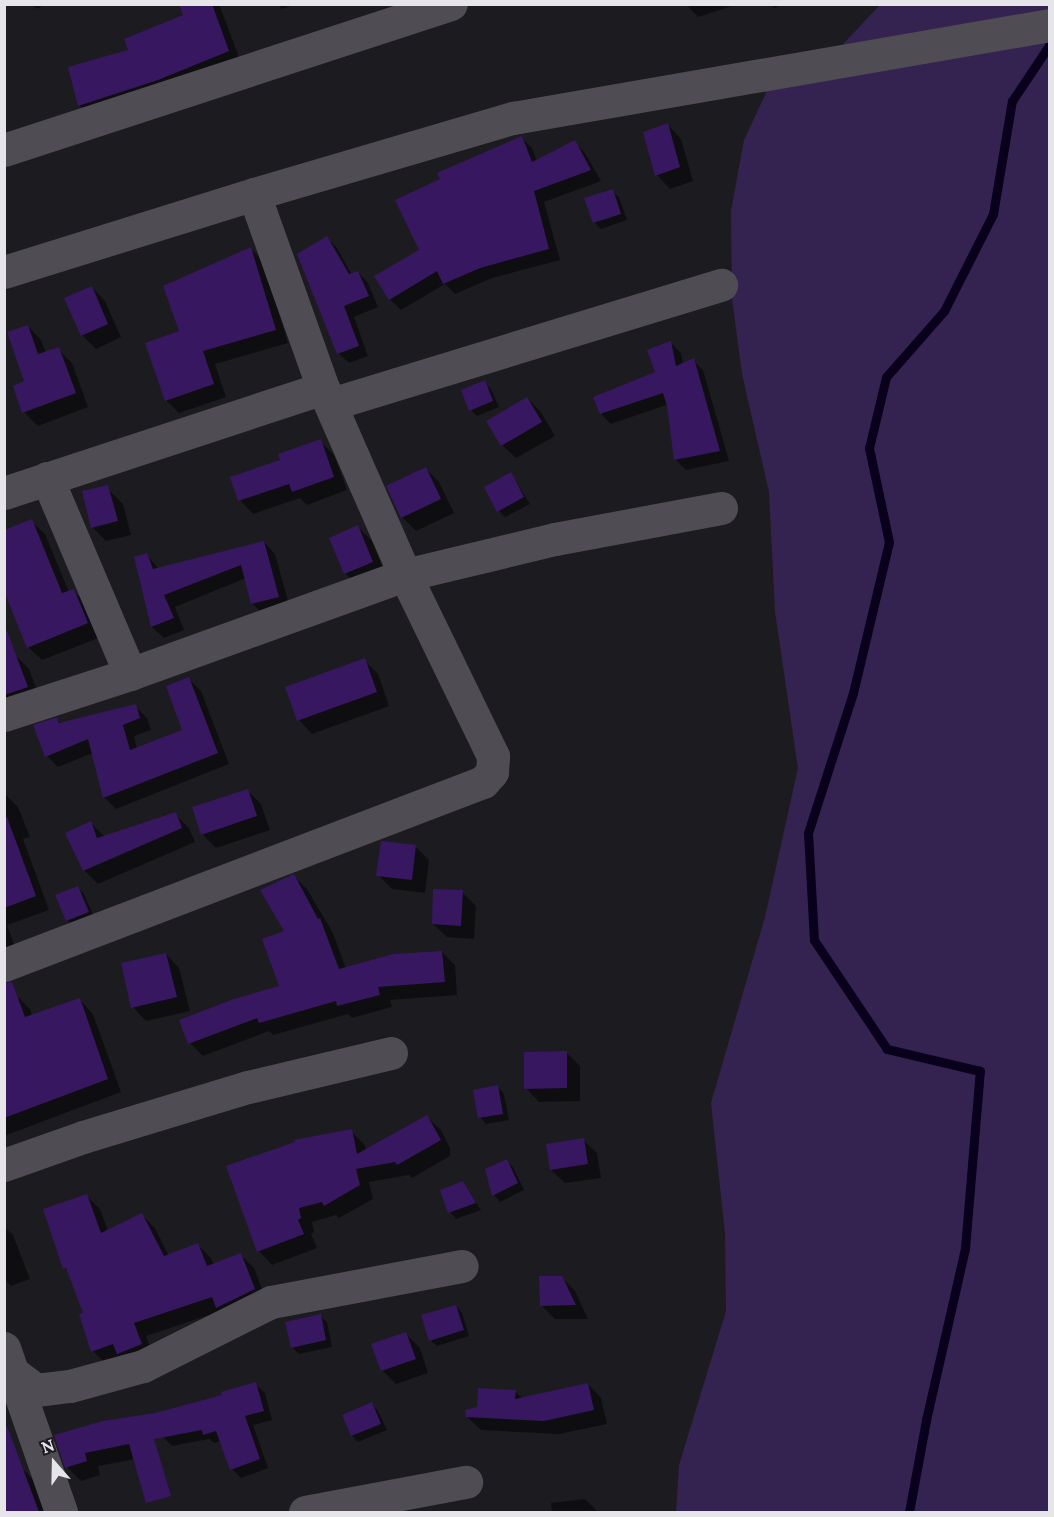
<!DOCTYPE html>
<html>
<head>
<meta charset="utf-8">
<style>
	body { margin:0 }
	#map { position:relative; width:1054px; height:1517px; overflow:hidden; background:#1c1b20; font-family:Lora,serif }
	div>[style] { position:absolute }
	.green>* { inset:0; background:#342351 }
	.shadow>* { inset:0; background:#0007 }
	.stream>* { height:9px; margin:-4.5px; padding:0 4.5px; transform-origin:4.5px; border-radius:4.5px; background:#09001b }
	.building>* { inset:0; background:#381761 }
	.minor>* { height:33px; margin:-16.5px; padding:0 16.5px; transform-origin:16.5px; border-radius:16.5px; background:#4f4d53 }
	span { translate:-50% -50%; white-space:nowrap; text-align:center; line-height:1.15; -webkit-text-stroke:4.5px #1c1b20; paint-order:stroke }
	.frame { position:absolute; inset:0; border:6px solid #e6e5e9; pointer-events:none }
	.north { position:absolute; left:24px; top:1433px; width:60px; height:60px; -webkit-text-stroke:4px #1c1b20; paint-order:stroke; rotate:340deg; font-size:16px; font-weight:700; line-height:24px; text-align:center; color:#e6e5e9 }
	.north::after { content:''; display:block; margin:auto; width:21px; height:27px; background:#e6e5e9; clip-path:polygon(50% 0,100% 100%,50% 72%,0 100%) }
</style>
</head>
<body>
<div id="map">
	<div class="green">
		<div style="clip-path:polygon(880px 5px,1049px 5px,1049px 1512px,676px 1512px,679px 1465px,726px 1311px,725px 1233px,711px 1103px,765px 917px,798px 768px,775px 612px,769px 492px,742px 374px,732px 299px,731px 211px,744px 140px,773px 78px,828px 60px)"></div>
	</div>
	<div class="shadow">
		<div style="clip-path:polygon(32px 4px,45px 4px,37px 9px)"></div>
		<div style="clip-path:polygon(181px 4px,219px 4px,242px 65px,93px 119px,79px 105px,130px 51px,185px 16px)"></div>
		<div style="clip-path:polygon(277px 4px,297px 4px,282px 9px)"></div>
		<div style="clip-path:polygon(686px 4px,735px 4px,735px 5px,698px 17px)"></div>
		<div style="clip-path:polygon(770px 4px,785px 4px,774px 8px)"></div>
		<div style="clip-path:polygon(668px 125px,681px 139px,693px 181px,670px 189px,657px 175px)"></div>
		<div style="clip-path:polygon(521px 137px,532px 148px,537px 161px,574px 142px,585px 153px,601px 181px,544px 202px,560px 260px,492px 278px,455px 294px,445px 284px,401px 310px,390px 299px,421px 251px)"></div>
		<div style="clip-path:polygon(612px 191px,619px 197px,627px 220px,601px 229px,594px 222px)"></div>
		<div style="clip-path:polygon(327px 238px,337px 248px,352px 275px,358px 272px,368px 283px,378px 307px,354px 317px,368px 356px,349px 363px,338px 353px)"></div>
		<div style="clip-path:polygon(250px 248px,263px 261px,288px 343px,215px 364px,226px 397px,179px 413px,166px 400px,181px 332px)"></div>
		<div style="clip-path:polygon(92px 287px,105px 301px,121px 337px,96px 349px,82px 335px)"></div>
		<div style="clip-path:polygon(28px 326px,41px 340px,46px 353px,58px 349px,72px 363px,88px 407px,38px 426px,24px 412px)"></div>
		<div style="clip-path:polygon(671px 343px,681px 353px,683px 364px,693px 360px,703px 370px,729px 461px,686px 470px,676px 460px,669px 404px,611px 424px,601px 414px,657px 373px)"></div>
		<div style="clip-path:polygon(484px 382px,491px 389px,499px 407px,477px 416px,471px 410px)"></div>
		<div style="clip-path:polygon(527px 398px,541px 412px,555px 436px,516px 458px,502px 445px)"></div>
		<div style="clip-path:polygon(320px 441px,334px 455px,347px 490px,307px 505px,300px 498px,253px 514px,240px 500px,282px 461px)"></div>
		<div style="clip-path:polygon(426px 469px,439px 482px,454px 513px,416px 531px,402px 517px)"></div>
		<div style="clip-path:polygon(511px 474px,530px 504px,505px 517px,499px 511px)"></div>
		<div style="clip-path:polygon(109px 490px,123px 504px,131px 535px,106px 541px,92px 527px)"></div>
		<div style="clip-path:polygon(31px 521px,45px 534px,69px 592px,73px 591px,87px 604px,101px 637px,42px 660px,28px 647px)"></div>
		<div style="clip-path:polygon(358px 527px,372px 541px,386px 576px,359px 587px,345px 573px)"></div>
		<div style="clip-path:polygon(264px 542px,275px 554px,290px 608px,264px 615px,253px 604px,246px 578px,175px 607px,184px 630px,164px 638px,152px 627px,136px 558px,147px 555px,159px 569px)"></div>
		<div style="clip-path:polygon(15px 655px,29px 669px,41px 701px,4px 711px,4px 659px)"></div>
		<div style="clip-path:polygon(364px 660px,378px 674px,389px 706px,312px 734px,299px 720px)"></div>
		<div style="clip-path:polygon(189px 679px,201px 691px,229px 764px,116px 809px,104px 797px,93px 753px,58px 767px,47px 756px,57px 719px,62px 724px,135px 706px,147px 718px,151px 730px,134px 736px,137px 749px,184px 731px)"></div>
		<div style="clip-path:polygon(247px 790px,261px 804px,270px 830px,216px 848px,202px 834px)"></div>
		<div style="clip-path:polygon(4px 793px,18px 807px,30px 837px,23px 839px,49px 910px,7px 925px,19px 958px,4px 965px)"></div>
		<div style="clip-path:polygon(175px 814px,189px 828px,195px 842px,98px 884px,84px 870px,91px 823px,105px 837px)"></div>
		<div style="clip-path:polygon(415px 846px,429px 860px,425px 893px,392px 889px,378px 875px)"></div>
		<div style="clip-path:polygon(294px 876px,307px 889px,333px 933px,346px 969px,442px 952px,455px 965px,457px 995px,390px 1000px,392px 1007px,352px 1018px,348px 1014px,273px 1035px,269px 1031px,203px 1056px,190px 1043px,281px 987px)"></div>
		<div style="clip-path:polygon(77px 887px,84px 894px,95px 919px,74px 927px,67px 920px)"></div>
		<div style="clip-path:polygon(462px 892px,476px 906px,474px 939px,447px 937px,433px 924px)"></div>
		<div style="clip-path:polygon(166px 954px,179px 968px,190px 1011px,146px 1021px,133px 1007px)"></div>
		<div style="clip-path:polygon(16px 995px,30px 1009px,32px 1016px,80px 1000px,93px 1014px,121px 1092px,4px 1136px,4px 999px)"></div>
		<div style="clip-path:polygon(566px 1052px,580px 1066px,580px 1101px,539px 1102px,526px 1088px)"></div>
		<div style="clip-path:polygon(498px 1087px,504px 1094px,509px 1120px,486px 1124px,480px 1117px)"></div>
		<div style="clip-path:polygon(427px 1117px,441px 1130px,450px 1148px,450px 1156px,412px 1178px,409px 1175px,369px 1182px,373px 1199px,339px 1218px,336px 1215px,312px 1222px,314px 1232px,311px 1234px,317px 1248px,272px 1265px,259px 1251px,228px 1167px,351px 1131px,365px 1145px,366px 1150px)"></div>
		<div style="clip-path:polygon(583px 1140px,597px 1153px,601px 1178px,565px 1183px,551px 1170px)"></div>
		<div style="clip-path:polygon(506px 1161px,513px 1167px,524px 1190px,500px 1202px,494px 1195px,487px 1170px)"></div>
		<div style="clip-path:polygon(463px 1183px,481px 1210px,456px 1219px,450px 1212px)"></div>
		<div style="clip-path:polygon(87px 1196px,100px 1209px,108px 1231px,142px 1215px,155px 1228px,169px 1256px,198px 1245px,211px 1258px,214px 1265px,241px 1255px,254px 1268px,267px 1302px,221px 1311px,146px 1336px,154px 1357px,106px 1364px,93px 1351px,85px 1314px,69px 1272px,65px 1268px)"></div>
		<div style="clip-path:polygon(4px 1227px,13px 1235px,30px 1279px,11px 1286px,4px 1279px)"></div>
		<div style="clip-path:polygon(561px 1277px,575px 1291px,588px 1319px,555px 1319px,541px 1305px)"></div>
		<div style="clip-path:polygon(456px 1306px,462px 1313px,469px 1336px,437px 1346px,430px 1340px)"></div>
		<div style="clip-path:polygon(320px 1316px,327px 1322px,332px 1347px,299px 1354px,292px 1347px)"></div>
		<div style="clip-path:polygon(406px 1334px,420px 1348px,428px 1373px,396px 1384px,382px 1370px)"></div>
		<div style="clip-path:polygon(255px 1384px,265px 1393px,272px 1420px,253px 1425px,268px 1468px,241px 1478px,232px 1469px,221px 1441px,214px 1443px,209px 1439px,172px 1446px,163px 1437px,224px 1396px)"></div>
		<div style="clip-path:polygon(588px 1384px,601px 1398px,607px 1424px,559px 1434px,481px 1430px,467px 1417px,515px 1391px,523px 1399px)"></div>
		<div style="clip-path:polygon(372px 1404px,378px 1411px,387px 1430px,358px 1442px,352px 1436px)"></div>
		<div style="clip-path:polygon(121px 1419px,141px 1458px,98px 1466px,100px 1475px,81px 1481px,67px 1467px)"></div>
		<div style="clip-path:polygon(22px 1468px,35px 1482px,47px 1512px,4px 1512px,4px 1474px)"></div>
		<div style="clip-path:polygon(585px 1499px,598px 1512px,552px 1512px,551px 1503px)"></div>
	</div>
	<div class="stream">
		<div style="left:909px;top:1512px;width:94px;rotate:-79.5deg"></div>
		<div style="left:926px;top:1420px;width:176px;rotate:-77.2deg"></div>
		<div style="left:965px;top:1248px;width:178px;rotate:-85.2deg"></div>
		<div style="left:980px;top:1071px;width:96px;rotate:-166.7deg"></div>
		<div style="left:887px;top:1049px;width:131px;rotate:-123.8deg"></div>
		<div style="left:814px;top:940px;width:107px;rotate:-93.2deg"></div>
		<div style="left:808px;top:833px;width:147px;rotate:-72.2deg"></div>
		<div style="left:853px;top:693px;width:155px;rotate:-76.6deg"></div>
		<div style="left:889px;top:542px;width:96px;rotate:-102deg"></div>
		<div style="left:869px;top:448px;width:73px;rotate:-76.5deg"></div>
		<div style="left:886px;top:377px;width:88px;rotate:-48.7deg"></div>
		<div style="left:944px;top:311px;width:109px;rotate:-63.2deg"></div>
		<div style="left:993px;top:214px;width:115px;rotate:-80.5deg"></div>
		<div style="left:1012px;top:101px;width:69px;rotate:-56.3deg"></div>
	</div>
	<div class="building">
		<div style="clip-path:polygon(179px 4px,212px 4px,229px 51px,158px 80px,78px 106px,68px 67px,128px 50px,124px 39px,183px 15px)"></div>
		<div style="clip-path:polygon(668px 123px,680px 167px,655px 176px,643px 132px)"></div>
		<div style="clip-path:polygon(522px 136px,532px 162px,575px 140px,591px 170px,534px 191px,549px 249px,480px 268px,443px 284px,437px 271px,389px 300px,374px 276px,419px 250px,395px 200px,440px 179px,437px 173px)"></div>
		<div style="clip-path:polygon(613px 189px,621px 214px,593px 223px,584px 198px)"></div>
		<div style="clip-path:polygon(327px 236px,349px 274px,358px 271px,369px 296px,344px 306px,359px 346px,337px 354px,297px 254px)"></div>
		<div style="clip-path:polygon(251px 247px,276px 330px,203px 351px,214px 384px,165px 401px,145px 343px,179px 331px,163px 286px)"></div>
		<div style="clip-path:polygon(92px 286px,108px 324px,81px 336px,64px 298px)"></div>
		<div style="clip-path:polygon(28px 325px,38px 354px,59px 347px,76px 393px,22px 413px,13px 386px,24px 381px,7px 332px)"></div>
		<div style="clip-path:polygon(671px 341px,676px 366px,694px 358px,720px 451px,674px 460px,667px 406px,663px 393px,600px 414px,593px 397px,655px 372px,647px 350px)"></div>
		<div style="clip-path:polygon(485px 380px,493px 401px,469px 411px,461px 390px)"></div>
		<div style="clip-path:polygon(527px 397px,542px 422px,501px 446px,486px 421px)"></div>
		<div style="clip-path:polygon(321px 439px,334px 477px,292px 492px,289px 484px,238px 501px,230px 477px,280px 460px,278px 454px)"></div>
		<div style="clip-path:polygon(426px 467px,441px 499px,401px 518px,386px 486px)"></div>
		<div style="clip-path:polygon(511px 472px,524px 497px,497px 512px,484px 487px)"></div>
		<div style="clip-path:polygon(108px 485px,118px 521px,91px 528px,82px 491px)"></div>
		<div style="clip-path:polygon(32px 519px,62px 593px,74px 589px,88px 623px,27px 648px,4px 591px,4px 530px)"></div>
		<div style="clip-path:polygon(358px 525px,373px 562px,344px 574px,329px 538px)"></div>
		<div style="clip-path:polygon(264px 541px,279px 597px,251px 604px,241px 565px,164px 595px,174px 618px,151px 627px,134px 557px,147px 553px,153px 569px)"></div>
		<div style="clip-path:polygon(4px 631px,7px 631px,28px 687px,4px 695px)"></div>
		<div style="clip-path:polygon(365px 658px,377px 692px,297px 721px,285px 687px)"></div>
		<div style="clip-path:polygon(189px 677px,218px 753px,103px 798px,88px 739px,45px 757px,33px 725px,57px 717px,59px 723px,136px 704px,140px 718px,123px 725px,130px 750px,182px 730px,166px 686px)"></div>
		<div style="clip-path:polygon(248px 789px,257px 816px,201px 835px,192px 807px)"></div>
		<div style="clip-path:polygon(176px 812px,182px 828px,83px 871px,65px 833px,91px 821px,97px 838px)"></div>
		<div style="clip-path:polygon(7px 817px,36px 896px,4px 908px,4px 818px)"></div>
		<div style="clip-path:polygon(381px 841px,416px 845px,412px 880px,376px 876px)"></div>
		<div style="clip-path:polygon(294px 874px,318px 919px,320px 918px,339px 969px,393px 954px,442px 951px,445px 982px,378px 987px,380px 995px,337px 1006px,336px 1001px,259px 1023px,257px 1018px,188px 1044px,179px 1020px,234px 999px,279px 986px,262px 939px,284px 931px,260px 890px)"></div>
		<div style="clip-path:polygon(78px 886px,89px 912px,66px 921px,55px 895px)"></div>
		<div style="clip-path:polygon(433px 889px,463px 890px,461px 926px,432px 924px)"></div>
		<div style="clip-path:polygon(166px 953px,177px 997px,131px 1008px,121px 963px)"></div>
		<div style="clip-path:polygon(12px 982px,25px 1017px,80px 998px,108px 1079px,4px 1118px,4px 983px)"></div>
		<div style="clip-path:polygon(567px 1051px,567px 1088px,524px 1089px,524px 1052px)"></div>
		<div style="clip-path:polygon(498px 1085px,503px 1114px,478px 1118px,473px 1090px)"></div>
		<div style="clip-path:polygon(427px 1115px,441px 1140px,397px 1165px,395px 1162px,356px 1169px,360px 1185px,324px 1206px,322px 1202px,299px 1208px,301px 1218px,298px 1220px,304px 1234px,257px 1252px,226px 1166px,295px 1142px,294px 1140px,352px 1129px,357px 1154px)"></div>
		<div style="clip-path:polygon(584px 1138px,588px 1164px,550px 1170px,546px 1144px)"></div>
		<div style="clip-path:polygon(507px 1159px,518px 1183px,492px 1196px,485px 1169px)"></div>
		<div style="clip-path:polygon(463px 1181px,476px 1203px,448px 1213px,440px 1190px)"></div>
		<div style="clip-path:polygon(87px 1194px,101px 1233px,142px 1213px,164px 1256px,198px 1243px,207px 1266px,241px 1253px,255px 1289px,216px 1308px,212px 1297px,134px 1323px,142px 1344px,117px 1354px,113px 1344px,91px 1352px,79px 1314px,83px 1313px,66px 1268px,63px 1269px,43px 1209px)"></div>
		<div style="clip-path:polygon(539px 1276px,562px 1276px,576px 1305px,540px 1306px)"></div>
		<div style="clip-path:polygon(456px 1305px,464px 1330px,429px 1341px,421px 1315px)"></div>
		<div style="clip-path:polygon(321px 1314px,326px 1340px,291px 1348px,285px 1322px)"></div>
		<div style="clip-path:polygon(406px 1332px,416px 1359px,381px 1371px,371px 1344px)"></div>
		<div style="clip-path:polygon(256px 1382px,264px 1411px,245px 1416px,260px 1459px,230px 1470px,216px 1431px,203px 1435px,202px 1430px,154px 1439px,171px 1496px,146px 1503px,129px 1444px,85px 1453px,87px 1461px,65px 1468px,54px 1435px,103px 1421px,155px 1413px,222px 1395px,221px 1392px)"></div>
		<div style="clip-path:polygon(588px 1383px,594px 1410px,544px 1421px,466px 1417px,465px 1410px,477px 1407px,478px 1388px,516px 1390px,515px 1399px)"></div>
		<div style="clip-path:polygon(372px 1402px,381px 1424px,351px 1436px,342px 1415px)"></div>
		<div style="clip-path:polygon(7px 1426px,39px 1512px,4px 1512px,4px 1427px)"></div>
	</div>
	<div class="minor">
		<div style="left:4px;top:150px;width:470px;rotate:-18.1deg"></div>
		<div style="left:4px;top:272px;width:262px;rotate:-17.3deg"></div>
		<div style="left:254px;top:194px;width:270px;rotate:-16.4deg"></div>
		<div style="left:513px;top:118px;width:545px;rotate:-9.83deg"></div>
		<div style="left:331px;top:404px;width:408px;rotate:-17deg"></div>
		<div style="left:47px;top:478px;width:213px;rotate:67deg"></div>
		<div style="left:4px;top:493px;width:336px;rotate:-18.2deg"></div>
		<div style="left:4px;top:715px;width:133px;rotate:-18deg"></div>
		<div style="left:130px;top:674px;width:292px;rotate:-19.8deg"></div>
		<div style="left:405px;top:575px;width:204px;rotate:-113.7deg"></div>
		<div style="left:323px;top:388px;width:206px;rotate:-109.6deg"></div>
		<div style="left:4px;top:965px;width:513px;rotate:-20.91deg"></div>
		<div style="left:483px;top:782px;width:13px;rotate:-48deg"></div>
		<div style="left:492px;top:772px;width:16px;rotate:-86deg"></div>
		<div style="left:493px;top:756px;width:201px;rotate:-115.9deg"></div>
		<div style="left:405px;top:575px;width:154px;rotate:-13.5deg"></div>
		<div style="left:555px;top:539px;width:169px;rotate:-10.6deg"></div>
		<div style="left:4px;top:1165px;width:84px;rotate:-19.5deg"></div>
		<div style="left:83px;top:1137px;width:172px;rotate:-16.9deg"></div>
		<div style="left:248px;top:1087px;width:147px;rotate:-13.4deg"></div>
		<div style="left:4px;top:1348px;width:174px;rotate:70.8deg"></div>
		<div style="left:4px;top:1381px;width:13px;rotate:-27deg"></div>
		<div style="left:16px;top:1375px;width:25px;rotate:37deg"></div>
		<div style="left:36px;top:1390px;width:34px;rotate:-7deg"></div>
		<div style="left:70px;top:1386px;width:76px;rotate:-15.3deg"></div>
		<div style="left:143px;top:1366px;width:143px;rotate:-26.6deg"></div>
		<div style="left:271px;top:1302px;width:194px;rotate:-10.7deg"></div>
		<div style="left:305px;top:1512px;width:164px;rotate:-10.6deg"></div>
	</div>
	<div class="frame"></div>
	<div class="north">N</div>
</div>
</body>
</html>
